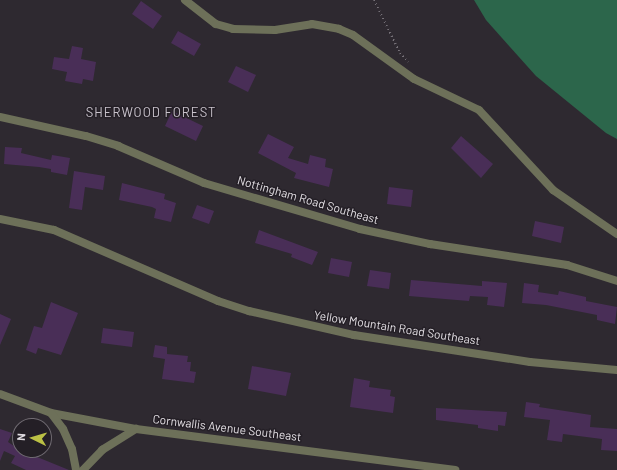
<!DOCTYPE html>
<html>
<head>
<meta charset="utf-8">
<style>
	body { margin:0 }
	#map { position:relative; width:617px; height:470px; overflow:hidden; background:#2e2930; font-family:Barlow,sans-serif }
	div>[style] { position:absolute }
	.forest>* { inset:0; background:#2c664b }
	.building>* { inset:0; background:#492e57 }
	.path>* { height:2px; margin-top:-1px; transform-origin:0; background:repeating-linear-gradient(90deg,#767178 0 1px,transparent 0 4px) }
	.minor>* { height:8px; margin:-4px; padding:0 4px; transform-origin:4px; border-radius:4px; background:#6d7059 }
	.tertiary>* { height:8px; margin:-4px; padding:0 4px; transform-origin:4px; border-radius:4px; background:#6d7059 }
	span { translate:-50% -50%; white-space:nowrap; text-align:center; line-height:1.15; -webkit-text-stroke:3px #241f26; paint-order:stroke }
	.street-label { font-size:12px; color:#e2dee3 }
	.neighbourhood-label { font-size:13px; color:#c9c3cc; letter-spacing:1px }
	.north { position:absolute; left:12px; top:418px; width:40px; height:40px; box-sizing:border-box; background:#241f26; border:1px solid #706b72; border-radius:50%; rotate:275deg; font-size:11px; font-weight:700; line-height:16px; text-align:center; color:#e2dee3 }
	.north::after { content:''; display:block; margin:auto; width:14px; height:18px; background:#bbc045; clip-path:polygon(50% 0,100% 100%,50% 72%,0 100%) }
</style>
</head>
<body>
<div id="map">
	<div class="forest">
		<div style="clip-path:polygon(474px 0,617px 0,617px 139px,606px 133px,536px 76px,486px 20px)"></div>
	</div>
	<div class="building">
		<div style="clip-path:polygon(141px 1px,162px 16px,153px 29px,132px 14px)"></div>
		<div style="clip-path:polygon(178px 31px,201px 44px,194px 56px,171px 43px)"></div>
		<div style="clip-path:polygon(72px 46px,83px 48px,81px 59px,96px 62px,93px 81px,83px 79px,82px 84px,65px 81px,67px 72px,52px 69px,54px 57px,69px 59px)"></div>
		<div style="clip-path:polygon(236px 66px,256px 75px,248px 92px,228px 82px)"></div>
		<div style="clip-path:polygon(172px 111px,203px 126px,196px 141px,165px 126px)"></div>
		<div style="clip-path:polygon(268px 134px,294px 147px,288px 158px,308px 164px,310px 155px,326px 159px,325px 167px,333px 169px,329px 187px,294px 178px,296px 173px,258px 153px)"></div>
		<div style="clip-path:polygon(461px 136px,493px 164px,481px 178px,451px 148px)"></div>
		<div style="clip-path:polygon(5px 147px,22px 148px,21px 153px,51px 160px,52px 155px,70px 158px,67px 175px,51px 172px,51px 169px,39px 167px,4px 164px)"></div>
		<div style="clip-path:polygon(74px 171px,105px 176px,103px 190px,85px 187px,82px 210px,69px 208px)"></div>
		<div style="clip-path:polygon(122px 183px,165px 194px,164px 199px,176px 203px,171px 222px,154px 218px,156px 209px,152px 207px,119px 200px)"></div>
		<div style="clip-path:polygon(389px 187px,413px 190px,411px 207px,387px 204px)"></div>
		<div style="clip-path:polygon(197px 205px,214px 211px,209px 224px,192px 218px)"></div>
		<div style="clip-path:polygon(535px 221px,564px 227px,561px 243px,532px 236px)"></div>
		<div style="clip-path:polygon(259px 230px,318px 252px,312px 265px,291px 257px,292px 254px,255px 243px)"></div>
		<div style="clip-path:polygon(331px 258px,352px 262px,349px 277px,328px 273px)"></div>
		<div style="clip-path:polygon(370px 270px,391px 273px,389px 289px,367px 286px)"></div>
		<div style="clip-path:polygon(411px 280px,482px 286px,482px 281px,507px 283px,504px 307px,487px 305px,488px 297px,470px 296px,469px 301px,409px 296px)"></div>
		<div style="clip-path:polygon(524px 283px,539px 285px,538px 292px,558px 295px,559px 291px,586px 297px,586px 301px,617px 307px,615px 324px,597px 320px,597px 315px,546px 305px,522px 303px)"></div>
		<div style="clip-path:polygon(51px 302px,78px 313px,61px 355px,38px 348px,36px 354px,26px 350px,34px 326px,42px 328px)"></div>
		<div style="clip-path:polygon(0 314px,11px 319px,0 345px)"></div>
		<div style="clip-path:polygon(103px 328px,134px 332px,132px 347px,101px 343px)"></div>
		<div style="clip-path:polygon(155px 345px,167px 347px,167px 354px,188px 356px,187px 362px,191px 362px,190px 371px,196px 372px,194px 383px,162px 379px,165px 359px,153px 357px)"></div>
		<div style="clip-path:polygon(252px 366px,291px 373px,286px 396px,248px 389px)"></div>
		<div style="clip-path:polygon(354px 378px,370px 381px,369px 387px,391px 390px,390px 396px,395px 397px,393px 413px,350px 407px)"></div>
		<div style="clip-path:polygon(526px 402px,540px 404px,539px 407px,591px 415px,590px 427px,617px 429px,617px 451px,601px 450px,602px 439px,563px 434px,562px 442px,547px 440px,550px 420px,524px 417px)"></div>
		<div style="clip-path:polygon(436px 408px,507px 412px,505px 426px,498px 425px,498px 431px,478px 428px,478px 425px,436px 420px)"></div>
		<div style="clip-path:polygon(0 429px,12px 433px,8px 442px,20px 450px,69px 470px,26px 470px,11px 463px,15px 456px,4px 451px,0 461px)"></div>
	</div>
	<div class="path">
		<div style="left:374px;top:0;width:59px;rotate:63.9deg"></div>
		<div style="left:400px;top:53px;width:12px;rotate:48deg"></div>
	</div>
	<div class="minor">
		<div style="left:185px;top:0;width:39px;rotate:38deg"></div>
		<div style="left:216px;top:24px;width:18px;rotate:16deg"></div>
		<div style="left:233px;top:29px;width:42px;rotate:1.4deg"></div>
		<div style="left:275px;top:30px;width:37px;rotate:-9deg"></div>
		<div style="left:312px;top:24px;width:27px;rotate:10deg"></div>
		<div style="left:339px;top:29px;width:15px;rotate:23deg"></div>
		<div style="left:353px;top:35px;width:75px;rotate:35.8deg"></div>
		<div style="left:414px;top:79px;width:72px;rotate:25.5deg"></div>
		<div style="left:479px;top:110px;width:109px;rotate:47.2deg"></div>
		<div style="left:553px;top:190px;width:78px;rotate:34.5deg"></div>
		<div style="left:0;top:117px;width:88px;rotate:12.5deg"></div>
		<div style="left:86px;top:136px;width:34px;rotate:17deg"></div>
		<div style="left:118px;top:146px;width:94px;rotate:23.3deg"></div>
		<div style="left:204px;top:183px;width:163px;rotate:16.4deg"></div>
		<div style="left:360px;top:229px;width:72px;rotate:12.1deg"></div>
		<div style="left:430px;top:244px;width:139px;rotate:8.7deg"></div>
		<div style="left:567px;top:265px;width:52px;rotate:17.7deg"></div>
		<div style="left:0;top:394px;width:54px;rotate:20.4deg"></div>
		<div style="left:51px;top:413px;width:86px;rotate:10.7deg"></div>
		<div style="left:136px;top:429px;width:322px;rotate:7.3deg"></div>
		<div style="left:51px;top:413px;width:20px;rotate:53deg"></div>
		<div style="left:63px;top:429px;width:22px;rotate:66deg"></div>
		<div style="left:72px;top:449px;width:21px;rotate:79deg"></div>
		<div style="left:83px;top:470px;width:28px;rotate:-46deg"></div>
		<div style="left:102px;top:450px;width:40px;rotate:-32deg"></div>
	</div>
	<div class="tertiary">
		<div style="left:0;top:219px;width:55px;rotate:11.5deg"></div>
		<div style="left:54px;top:230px;width:179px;rotate:23.4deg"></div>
		<div style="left:218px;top:301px;width:33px;rotate:18deg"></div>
		<div style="left:249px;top:311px;width:108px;rotate:12.9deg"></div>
		<div style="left:354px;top:335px;width:178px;rotate:8.7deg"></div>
		<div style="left:530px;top:362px;width:87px;rotate:5.3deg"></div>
	</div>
	<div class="street-label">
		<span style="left:308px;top:200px;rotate:16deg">Nottingham Road Southeast</span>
		<span style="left:397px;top:328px;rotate:9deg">Yellow Mountain Road Southeast</span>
		<span style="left:227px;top:428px;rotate:7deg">Cornwallis Avenue Southeast</span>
	</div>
	<div class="neighbourhood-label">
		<span style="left:151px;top:112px">SHERWOOD FOREST</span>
	</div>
	<div class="north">N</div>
</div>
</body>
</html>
